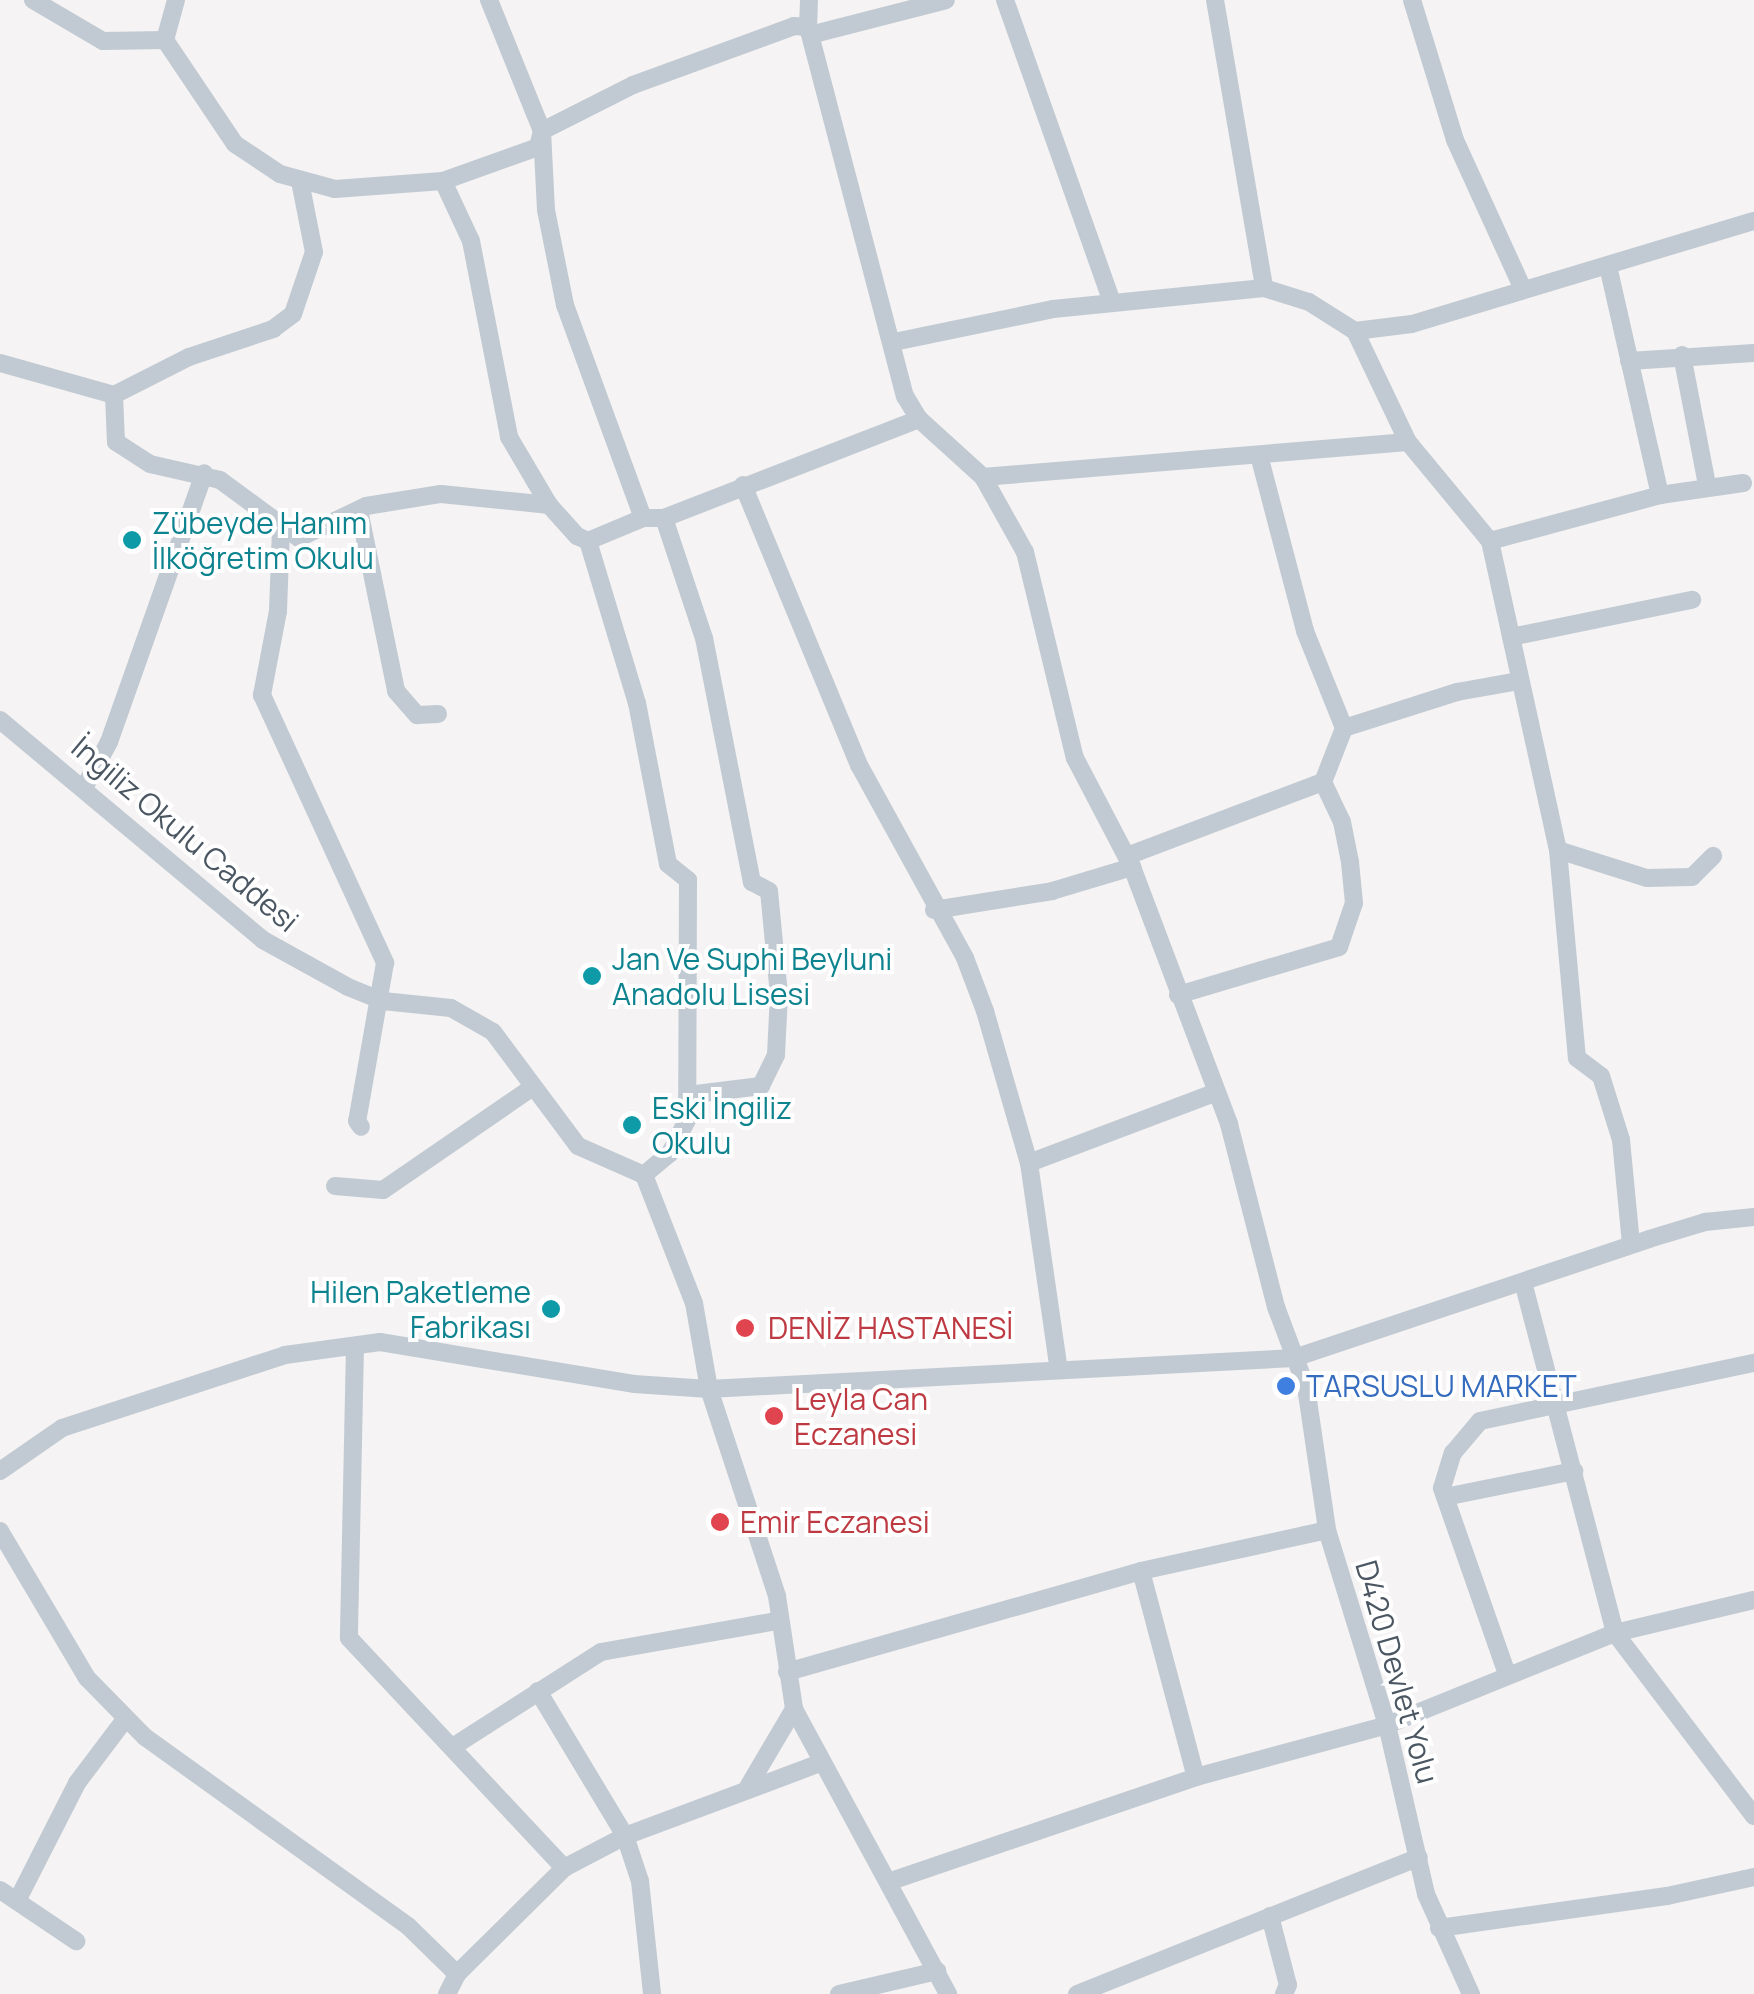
<!DOCTYPE html>
<html>
<head>
<meta charset="utf-8">
<style>
	body { margin:0 }
	#map { position:relative; width:1754px; height:1994px; overflow:hidden; background:#f5f3f3; font-family:Manrope,sans-serif }
	div>[style] { position:absolute }
	.minor>* { height:18px; margin:-9px; padding:0 9px; transform-origin:9px; border-radius:9px; background:#c1cad2 }
	.dots>* { width:28px; height:28px; translate:-50% -50%; box-sizing:border-box; border:5px solid #fff; border-radius:50% }
	span { translate:-50% -50%; white-space:nowrap; text-align:center; line-height:1.15; -webkit-text-stroke:8px #fff; paint-order:stroke }
	.culture-label { font-size:30px; color:#0d838f }
	.left { translate:0 -50%; text-align:left }
	.right { translate:-100% -50%; text-align:right }
	.street-label { font-size:30px; color:#4a5661 }
	.health-label { font-size:30px; color:#be3a42 }
	.shop-label { font-size:30px; color:#366cbe }
</style>
</head>
<body>
<div id="map">
	<div class="minor">
		<div style="left:33px;top:0;width:81px;rotate:30.4deg"></div>
		<div style="left:103px;top:41px;width:62px;rotate:-0.9deg"></div>
		<div style="left:165px;top:40px;width:125px;rotate:56.1deg"></div>
		<div style="left:235px;top:144px;width:54px;rotate:33.7deg"></div>
		<div style="left:280px;top:174px;width:57px;rotate:15.3deg"></div>
		<div style="left:335px;top:189px;width:108px;rotate:-4.2deg"></div>
		<div style="left:443px;top:181px;width:66px;rotate:65deg"></div>
		<div style="left:471px;top:241px;width:200px;rotate:79deg"></div>
		<div style="left:509px;top:437px;width:79px;rotate:59.5deg"></div>
		<div style="left:549px;top:505px;width:42px;rotate:47.9deg"></div>
		<div style="left:577px;top:536px;width:12px;rotate:24deg"></div>
		<div style="left:588px;top:541px;width:60px;rotate:-22.7deg"></div>
		<div style="left:643px;top:518px;width:21px"></div>
		<div style="left:664px;top:518px;width:274px;rotate:-21.2deg"></div>
		<div style="left:489px;top:0;width:141px;rotate:68deg"></div>
		<div style="left:542px;top:131px;width:79px;rotate:87.1deg"></div>
		<div style="left:546px;top:210px;width:97px;rotate:78.7deg"></div>
		<div style="left:565px;top:305px;width:227px;rotate:69.9deg"></div>
		<div style="left:809px;top:0;width:27px;rotate:92deg"></div>
		<div style="left:808px;top:27px;width:382px;rotate:75.3deg"></div>
		<div style="left:905px;top:396px;width:27px;rotate:59deg"></div>
		<div style="left:919px;top:419px;width:86px;rotate:42.2deg"></div>
		<div style="left:983px;top:477px;width:86px;rotate:60.8deg"></div>
		<div style="left:1025px;top:552px;width:212px;rotate:76.4deg"></div>
		<div style="left:1075px;top:758px;width:123px;rotate:62.4deg"></div>
		<div style="left:1132px;top:867px;width:275px;rotate:69.3deg"></div>
		<div style="left:1229px;top:1124px;width:189px;rotate:75.6deg"></div>
		<div style="left:1276px;top:1307px;width:85px;rotate:69.4deg"></div>
		<div style="left:1306px;top:1387px;width:145px;rotate:81.6deg"></div>
		<div style="left:1327px;top:1530px;width:204px;rotate:72.9deg"></div>
		<div style="left:1387px;top:1725px;width:173px;rotate:77deg"></div>
		<div style="left:1426px;top:1894px;width:110px;rotate:65.8deg"></div>
		<div style="left:1005px;top:0;width:320px;rotate:70.5deg"></div>
		<div style="left:1215px;top:0;width:292px;rotate:80.3deg"></div>
		<div style="left:1412px;top:0;width:146px;rotate:72.9deg"></div>
		<div style="left:1455px;top:140px;width:164px;rotate:65.5deg"></div>
		<div style="left:814px;top:34px;width:136px;rotate:-14.4deg"></div>
		<div style="left:165px;top:40px;width:41px;rotate:-74.6deg"></div>
		<div style="left:443px;top:181px;width:101px;rotate:-19.7deg"></div>
		<div style="left:538px;top:147px;width:16px;rotate:-76deg"></div>
		<div style="left:542px;top:131px;width:102px;rotate:-26.8deg"></div>
		<div style="left:633px;top:85px;width:171px;rotate:-20.1deg"></div>
		<div style="left:794px;top:26px;width:14px;rotate:4deg"></div>
		<div style="left:1608px;top:266px;width:235px;rotate:77.2deg"></div>
		<div style="left:1355px;top:331px;width:123px;rotate:64.5deg"></div>
		<div style="left:1408px;top:442px;width:129px;rotate:50.4deg"></div>
		<div style="left:1490px;top:541px;width:316px;rotate:77.6deg"></div>
		<div style="left:1558px;top:850px;width:209px;rotate:84.8deg"></div>
		<div style="left:1577px;top:1058px;width:30px;rotate:37deg"></div>
		<div style="left:1601px;top:1076px;width:67px;rotate:72.6deg"></div>
		<div style="left:1621px;top:1140px;width:104px;rotate:84.5deg"></div>
		<div style="left:894px;top:342px;width:162px;rotate:-11.7deg"></div>
		<div style="left:1053px;top:309px;width:212px;rotate:-5.7deg"></div>
		<div style="left:1264px;top:288px;width:47px;rotate:17.3deg"></div>
		<div style="left:1309px;top:302px;width:54px;rotate:32.2deg"></div>
		<div style="left:1355px;top:331px;width:57px;rotate:-7deg"></div>
		<div style="left:1412px;top:324px;width:357px;rotate:-16.8deg"></div>
		<div style="left:1682px;top:355px;width:132px;rotate:79.1deg"></div>
		<div style="left:1629px;top:361px;width:125px;rotate:-3.7deg"></div>
		<div style="left:0;top:363px;width:118px;rotate:15.7deg"></div>
		<div style="left:114px;top:395px;width:84px;rotate:-26.9deg"></div>
		<div style="left:189px;top:357px;width:89px;rotate:-18.4deg"></div>
		<div style="left:273px;top:329px;width:25px;rotate:-37deg"></div>
		<div style="left:293px;top:314px;width:65px;rotate:-71.3deg"></div>
		<div style="left:314px;top:252px;width:72px;rotate:-101.2deg"></div>
		<div style="left:114px;top:395px;width:47px;rotate:87.6deg"></div>
		<div style="left:116px;top:442px;width:40px;rotate:32.9deg"></div>
		<div style="left:150px;top:464px;width:72px;rotate:12.9deg"></div>
		<div style="left:220px;top:480px;width:98px;rotate:36.3deg"></div>
		<div style="left:299px;top:538px;width:74px;rotate:-25.5deg"></div>
		<div style="left:366px;top:506px;width:76px;rotate:-9.1deg"></div>
		<div style="left:441px;top:494px;width:109px;rotate:5.8deg"></div>
		<div style="left:1260px;top:459px;width:178px;rotate:75.3deg"></div>
		<div style="left:1305px;top:631px;width:105px;rotate:68.1deg"></div>
		<div style="left:983px;top:477px;width:426px;rotate:-4.7deg"></div>
		<div style="left:743px;top:485px;width:303px;rotate:67.5deg"></div>
		<div style="left:859px;top:765px;width:220px;rotate:61.2deg"></div>
		<div style="left:965px;top:958px;width:57px;rotate:69.3deg"></div>
		<div style="left:985px;top:1011px;width:158px;rotate:73.9deg"></div>
		<div style="left:1029px;top:1163px;width:209px;rotate:81.8deg"></div>
		<div style="left:359px;top:510px;width:185px;rotate:78.4deg"></div>
		<div style="left:396px;top:691px;width:32px;rotate:49deg"></div>
		<div style="left:417px;top:715px;width:21px;rotate:-3deg"></div>
		<div style="left:664px;top:518px;width:126px;rotate:71.6deg"></div>
		<div style="left:704px;top:638px;width:249px;rotate:78.9deg"></div>
		<div style="left:752px;top:882px;width:19px;rotate:28deg"></div>
		<div style="left:769px;top:891px;width:104px;rotate:84.5deg"></div>
		<div style="left:779px;top:995px;width:60px;rotate:92.9deg"></div>
		<div style="left:776px;top:1055px;width:34px;rotate:116deg"></div>
		<div style="left:761px;top:1086px;width:74px;rotate:173deg"></div>
		<div style="left:281px;top:529px;width:82px;rotate:92.1deg"></div>
		<div style="left:278px;top:611px;width:86px;rotate:100.8deg"></div>
		<div style="left:262px;top:695px;width:295px;rotate:65.3deg"></div>
		<div style="left:385px;top:963px;width:160px;rotate:100deg"></div>
		<div style="left:357px;top:1121px;width:7px;rotate:56deg"></div>
		<div style="left:588px;top:541px;width:169px;rotate:73.2deg"></div>
		<div style="left:637px;top:703px;width:164px;rotate:79.1deg"></div>
		<div style="left:668px;top:864px;width:26px;rotate:39deg"></div>
		<div style="left:688px;top:880px;width:240px;rotate:90.2deg"></div>
		<div style="left:687px;top:1120px;width:37px;rotate:117deg"></div>
		<div style="left:670px;top:1153px;width:34px;rotate:140deg"></div>
		<div style="left:1490px;top:541px;width:176px;rotate:-15.1deg"></div>
		<div style="left:1660px;top:495px;width:84px;rotate:-8.2deg"></div>
		<div style="left:1511px;top:637px;width:185px;rotate:-11.6deg"></div>
		<div style="left:0;top:720px;width:343px;rotate:39.9deg"></div>
		<div style="left:263px;top:940px;width:97px;rotate:28.9deg"></div>
		<div style="left:348px;top:987px;width:38px;rotate:22deg"></div>
		<div style="left:383px;top:1001px;width:68px;rotate:5.9deg"></div>
		<div style="left:451px;top:1008px;width:48px;rotate:29.7deg"></div>
		<div style="left:493px;top:1032px;width:142px;rotate:53.3deg"></div>
		<div style="left:578px;top:1146px;width:72px;rotate:23.7deg"></div>
		<div style="left:644px;top:1175px;width:137px;rotate:68.7deg"></div>
		<div style="left:694px;top:1303px;width:87px;rotate:80.1deg"></div>
		<div style="left:709px;top:1389px;width:218px;rotate:71.8deg"></div>
		<div style="left:777px;top:1596px;width:114px;rotate:81.4deg"></div>
		<div style="left:794px;top:1709px;width:324px;rotate:61.6deg"></div>
		<div style="left:85px;top:786px;width:50px;rotate:-61.4deg"></div>
		<div style="left:109px;top:742px;width:285px;rotate:-70.5deg"></div>
		<div style="left:1558px;top:850px;width:93px;rotate:17.5deg"></div>
		<div style="left:1647px;top:878px;width:45px;rotate:-1.3deg"></div>
		<div style="left:1692px;top:877px;width:30px;rotate:-45deg"></div>
		<div style="left:1127px;top:856px;width:210px;rotate:-20.7deg"></div>
		<div style="left:934px;top:910px;width:120px;rotate:-9.1deg"></div>
		<div style="left:1052px;top:891px;width:84px;rotate:-16.7deg"></div>
		<div style="left:1178px;top:995px;width:168px;rotate:-16.6deg"></div>
		<div style="left:1339px;top:947px;width:46px;rotate:-71.2deg"></div>
		<div style="left:1354px;top:903px;width:41px;rotate:-95.6deg"></div>
		<div style="left:1350px;top:862px;width:41px;rotate:-101.3deg"></div>
		<div style="left:1342px;top:822px;width:44px;rotate:-115.4deg"></div>
		<div style="left:1323px;top:782px;width:58px;rotate:-68.7deg"></div>
		<div style="left:1344px;top:728px;width:119px;rotate:-17.7deg"></div>
		<div style="left:1457px;top:692px;width:62px;rotate:-10.2deg"></div>
		<div style="left:1029px;top:1163px;width:198px;rotate:-20.7deg"></div>
		<div style="left:335px;top:1186px;width:48px;rotate:4.8deg"></div>
		<div style="left:383px;top:1190px;width:182px;rotate:-34.5deg"></div>
		<div style="left:1523px;top:1282px;width:363px;rotate:75.3deg"></div>
		<div style="left:1615px;top:1633px;width:230px;rotate:52.8deg"></div>
		<div style="left:355px;top:1346px;width:292px;rotate:91.2deg"></div>
		<div style="left:349px;top:1638px;width:315px;rotate:46.9deg"></div>
		<div style="left:0;top:1471px;width:75px;rotate:-34.7deg"></div>
		<div style="left:62px;top:1428px;width:235px;rotate:-18.1deg"></div>
		<div style="left:285px;top:1355px;width:96px;rotate:-7.8deg"></div>
		<div style="left:380px;top:1342px;width:257px;rotate:9.4deg"></div>
		<div style="left:634px;top:1384px;width:75px;rotate:3.8deg"></div>
		<div style="left:709px;top:1389px;width:586px;rotate:-3.03deg"></div>
		<div style="left:1294px;top:1358px;width:374px;rotate:-18.5deg"></div>
		<div style="left:1649px;top:1239px;width:59px;rotate:-16.9deg"></div>
		<div style="left:1705px;top:1222px;width:49px;rotate:-5.8deg"></div>
		<div style="left:1445px;top:1497px;width:132px;rotate:-11.4deg"></div>
		<div style="left:0;top:1531px;width:171px;rotate:59.4deg"></div>
		<div style="left:87px;top:1678px;width:83px;rotate:45.5deg"></div>
		<div style="left:145px;top:1737px;width:324px;rotate:35.7deg"></div>
		<div style="left:408px;top:1926px;width:69px;rotate:44.4deg"></div>
		<div style="left:1141px;top:1571px;width:213px;rotate:75.1deg"></div>
		<div style="left:787px;top:1672px;width:368px;rotate:-15.9deg"></div>
		<div style="left:1141px;top:1571px;width:190px;rotate:-12.4deg"></div>
		<div style="left:1507px;top:1674px;width:197px;rotate:-109.3deg"></div>
		<div style="left:1442px;top:1488px;width:37px;rotate:-73deg"></div>
		<div style="left:1453px;top:1453px;width:42px;rotate:-49.8deg"></div>
		<div style="left:1480px;top:1421px;width:280px;rotate:-12deg"></div>
		<div style="left:538px;top:1691px;width:169px;rotate:59deg"></div>
		<div style="left:625px;top:1836px;width:47px;rotate:71.6deg"></div>
		<div style="left:640px;top:1881px;width:114px;rotate:83.9deg"></div>
		<div style="left:454px;top:1746px;width:174px;rotate:-32.6deg"></div>
		<div style="left:601px;top:1652px;width:179px;rotate:-10deg"></div>
		<div style="left:748px;top:1787px;width:91px;rotate:-59.5deg"></div>
		<div style="left:891px;top:1881px;width:322px;rotate:-18.8deg"></div>
		<div style="left:1196px;top:1777px;width:198px;rotate:-15.2deg"></div>
		<div style="left:1387px;top:1725px;width:246px;rotate:-22deg"></div>
		<div style="left:1615px;top:1633px;width:143px;rotate:-13.4deg"></div>
		<div style="left:0;top:1890px;width:92px;rotate:33.9deg"></div>
		<div style="left:18px;top:1899px;width:130px;rotate:-63deg"></div>
		<div style="left:77px;top:1783px;width:81px;rotate:-53deg"></div>
		<div style="left:1270px;top:1916px;width:71px;rotate:75.4deg"></div>
		<div style="left:1288px;top:1985px;width:10px;rotate:114deg"></div>
		<div style="left:1439px;top:1928px;width:230px;rotate:-8deg"></div>
		<div style="left:1667px;top:1896px;width:89px;rotate:-12.3deg"></div>
		<div style="left:447px;top:1994px;width:22px;rotate:-63deg"></div>
		<div style="left:457px;top:1974px;width:151px;rotate:-44.7deg"></div>
		<div style="left:564px;top:1868px;width:69px;rotate:-27.7deg"></div>
		<div style="left:625px;top:1836px;width:208px;rotate:-20.5deg"></div>
		<div style="left:839px;top:1994px;width:101px;rotate:-13.2deg"></div>
		<div style="left:1077px;top:1994px;width:368px;rotate:-21.8deg"></div>
	</div>
	<div class="dots">
		<div style="left:132px;top:540px;background:#0f9aa8"></div>
		<div style="left:592px;top:976px;background:#0f9aa8"></div>
		<div style="left:632px;top:1125px;background:#0f9aa8"></div>
		<div style="left:551px;top:1309px;background:#0f9aa8"></div>
		<div style="left:745px;top:1328px;background:#e0444e"></div>
		<div style="left:1286px;top:1386px;background:#3f7fe0"></div>
		<div style="left:774px;top:1416px;background:#e0444e"></div>
		<div style="left:720px;top:1522px;background:#e0444e"></div>
	</div>
	<div class="culture-label">
		<span class="left" style="left:152px;top:540px">Zübeyde Hanım<br>İlköğretim Okulu</span>
		<span class="left" style="left:612px;top:976px">Jan Ve Suphi Beyluni<br>Anadolu Lisesi</span>
		<span class="left" style="left:652px;top:1125px">Eski İngiliz<br>Okulu</span>
		<span class="right" style="left:531px;top:1309px">Hilen Paketleme<br>Fabrikası</span>
	</div>
	<div class="street-label">
		<span style="left:185px;top:834px;rotate:40deg">İngiliz Okulu Caddesi</span>
		<span style="left:1397px;top:1672px;rotate:74deg">D420 Devlet Yolu</span>
	</div>
	<div class="health-label">
		<span class="left" style="left:768px;top:1328px">DENİZ HASTANESİ</span>
		<span class="left" style="left:794px;top:1416px">Leyla Can<br>Eczanesi</span>
		<span class="left" style="left:740px;top:1522px">Emir Eczanesi</span>
	</div>
	<div class="shop-label">
		<span class="left" style="left:1306px;top:1386px">TARSUSLU MARKET</span>
	</div>
</div>
</body>
</html>
